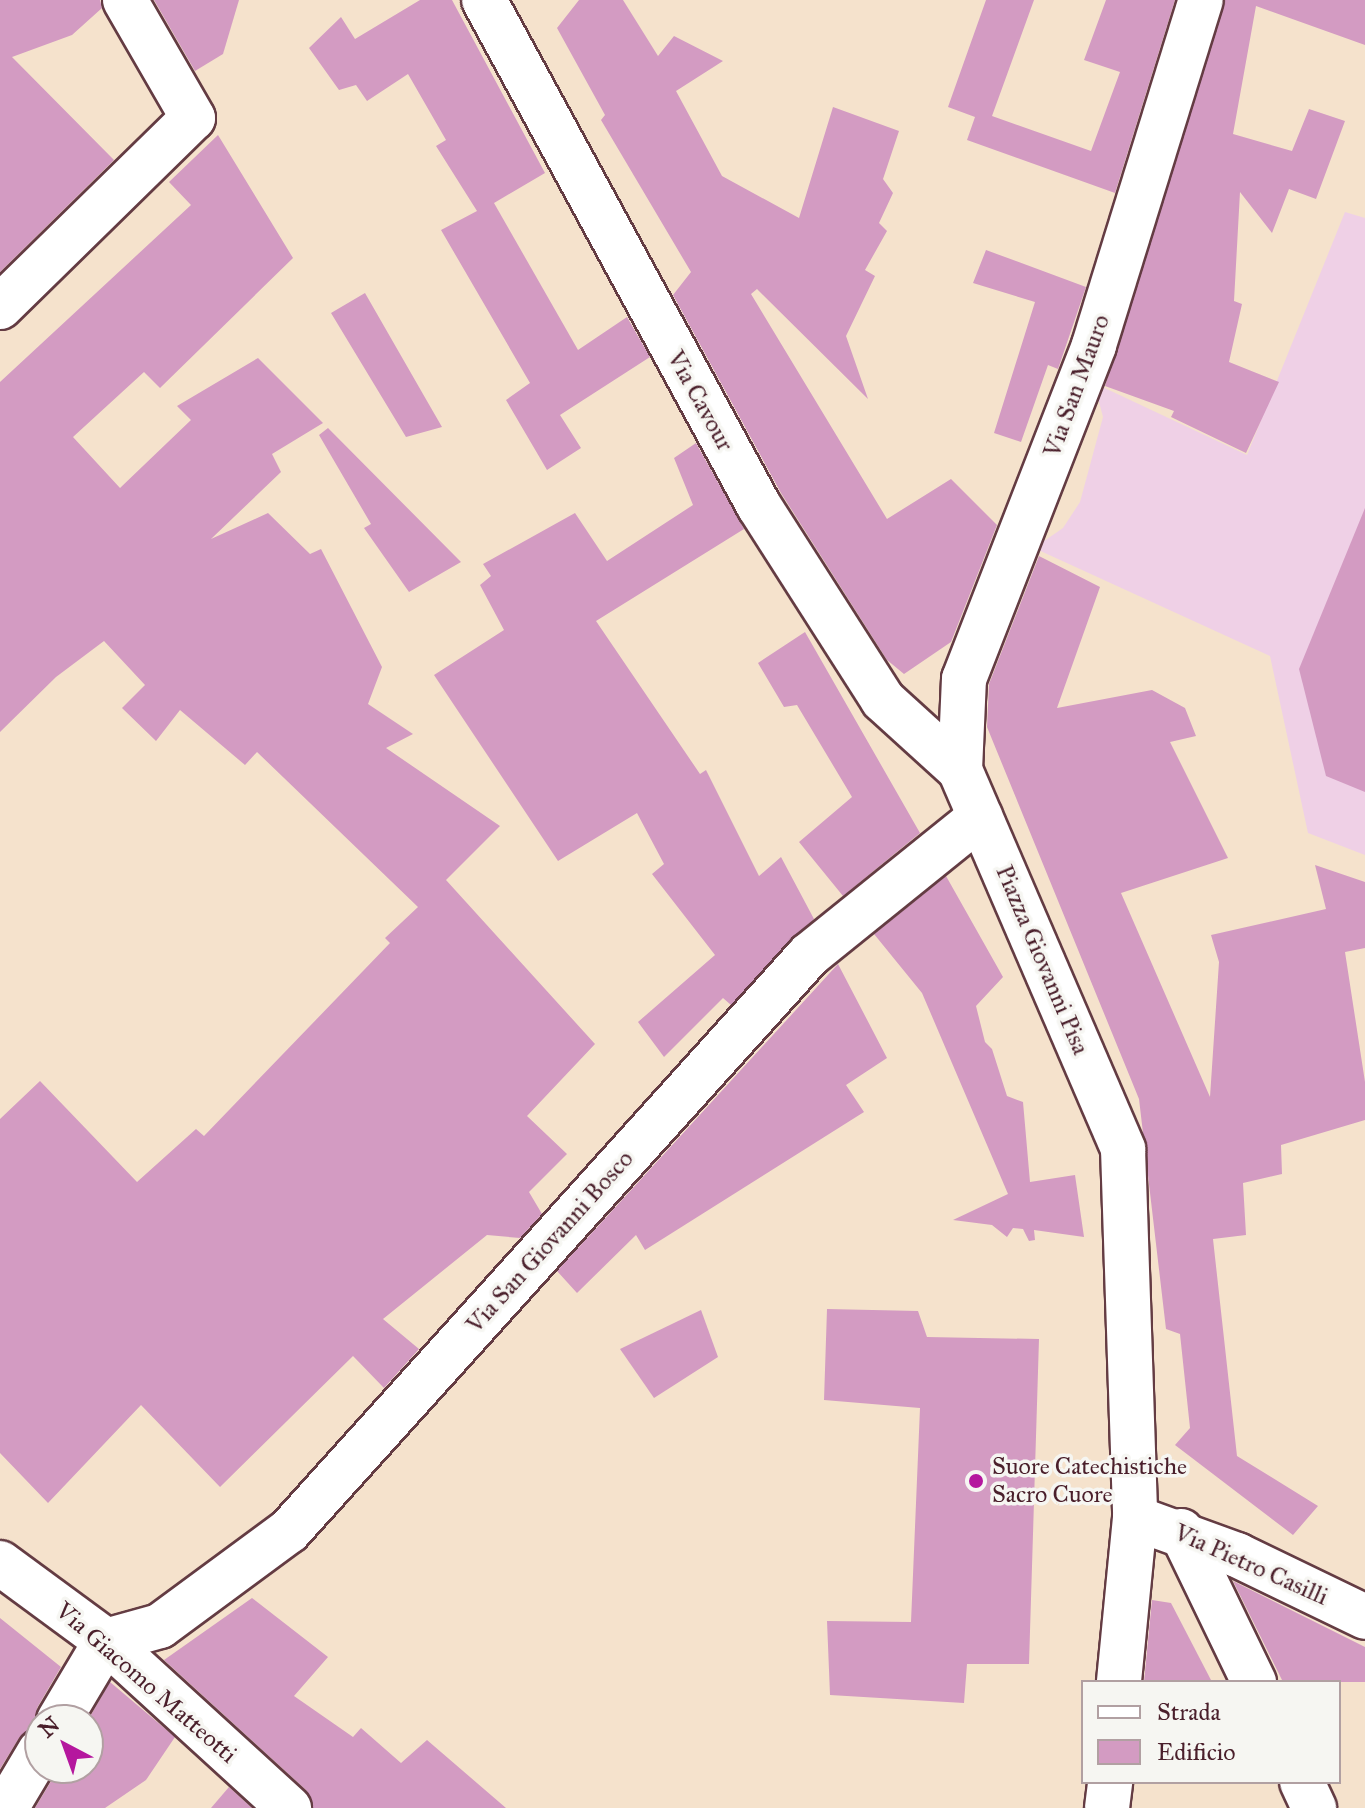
<!DOCTYPE html>
<html>
<head>
<meta charset="utf-8">
<style>
	body { margin:0 }
	#map { position:relative; width:1365px; height:1808px; overflow:hidden; background:#f5e2cc; font-family:"IM FELL Great Primer",serif }
	div>[style] { position:absolute }
	.built>* { inset:0; background:#efd0e6 }
	.building>* { inset:0; background:#d39bc2 }
	.roads { filter:drop-shadow(2px 0 #643c43) drop-shadow(-2px 0 #643c43) drop-shadow(0 2px #643c43) drop-shadow(0 -2px #643c43) }
	.street>* { height:44px; margin:-22px; padding:0 22px; transform-origin:22px; border-radius:22px; background:#fff }
	.dots>* { width:22px; height:22px; translate:-50% -50%; box-sizing:border-box; border:4px solid #f6f6f2; border-radius:50% }
	span { translate:-50% -50%; white-space:nowrap; text-align:center; line-height:1.15; -webkit-text-stroke:7px #f6f6f2; paint-order:stroke }
	.street-label { font-size:24px; color:#4a1f2b }
	.poi-label { font-size:24px; color:#4a1f2b }
	.left { translate:0 -50%; text-align:left }
	.legend { position:absolute; left:1081px; top:1680px; width:260px; height:104px; box-sizing:border-box; background:#f6f6f2; border:2px solid #b1a0a2; margin:0; padding:10px 14px; list-style:none; font-size:24px; color:#4a1f2b }
	.legend li { display:flex; align-items:center; gap:16px; height:40px }
	.legend b { width:40px; border:2px solid #b1a0a2 }
	.north { position:absolute; left:24px; top:1704px; width:80px; height:80px; box-sizing:border-box; background:#f6f6f2; border:2px solid #b1a0a2; border-radius:50%; rotate:319deg; font-size:22px; font-weight:700; line-height:32px; text-align:center; color:#4a1f2b }
	.north::after { content:''; display:block; margin:auto; width:28px; height:36px; background:#b5179e; clip-path:polygon(50% 0,100% 100%,50% 72%,0 100%) }
</style>
</head>
<body>
<div id="map">
	<div class="built">
		<div style="clip-path:polygon(1345px 212px,1365px 218px,1365px 855px,1308px 833px,1270px 656px,1034px 548px,1063px 528px,1080px 502px,1103px 417px,1094px 383px,1247px 455px)"></div>
	</div>
	<div class="building">
		<div style="clip-path:polygon(0 0,100px 0,102px 8px,72px 35px,12px 57px,114px 160px,0 272px)"></div>
		<div style="clip-path:polygon(154px 0,239px 0,223px 54px,195px 71px)"></div>
		<div style="clip-path:polygon(420px 0,452px 0,545px 173px,494px 203px,578px 350px,627px 317px,650px 357px,560px 415px,581px 448px,547px 470px,506px 400px,530px 383px,441px 230px,477px 211px,436px 146px,446px 140px,408px 74px,367px 101px,356px 85px,339px 90px,309px 48px,341px 17px,355px 39px)"></div>
		<div style="clip-path:polygon(579px 0,623px 0,658px 56px,674px 36px,723px 61px,676px 91px,722px 176px,799px 218px,833px 107px,899px 131px,883px 179px,893px 193px,879px 223px,887px 231px,865px 270px,875px 276px,846px 336px,868px 399px,757px 289px,751px 294px,887px 519px,951px 479px,997px 525px,951px 642px,904px 674px,887px 660px,781px 493px,673px 295px,691px 272px,601px 120px,605px 115px,557px 28px)"></div>
		<div style="clip-path:polygon(986px 0,1034px 0,992px 116px,1091px 151px,1120px 72px,1084px 60px,1106px 0,1175px 0,1115px 193px,967px 140px,975px 117px,948px 107px)"></div>
		<div style="clip-path:polygon(1225px 0,1365px 0,1365px 45px,1256px 6px,1233px 134px,1292px 151px,1309px 109px,1345px 121px,1316px 199px,1289px 189px,1272px 233px,1240px 192px,1234px 301px,1242px 304px,1229px 362px,1279px 382px,1246px 453px,1171px 417px,1174px 411px,1105px 386px)"></div>
		<div style="clip-path:polygon(218px 135px,293px 258px,160px 388px,144px 372px,73px 437px,120px 488px,191px 420px,177px 406px,258px 358px,323px 423px,272px 454px,281px 472px,211px 539px,268px 513px,310px 554px,321px 549px,382px 667px,368px 704px,413px 734px,386px 748px,500px 826px,446px 880px,595px 1044px,527px 1116px,567px 1154px,529px 1192px,542px 1214px,520px 1238px,487px 1235px,383px 1319px,419px 1349px,384px 1388px,353px 1356px,220px 1487px,141px 1405px,48px 1503px,0 1453px,0 1119px,40px 1081px,137px 1182px,196px 1129px,204px 1136px,390px 943px,385px 938px,418px 907px,257px 752px,245px 765px,180px 710px,156px 741px,122px 708px,145px 685px,104px 641px,56px 677px,0 732px,0 382px,191px 205px,169px 182px)"></div>
		<div style="clip-path:polygon(986px 250px,1086px 287px,1058px 369px,1048px 365px,1021px 442px,994px 433px,1035px 302px,973px 283px)"></div>
		<div style="clip-path:polygon(365px 293px,427px 401px,442px 427px,406px 437px,331px 313px)"></div>
		<div style="clip-path:polygon(328px 428px,461px 562px,409px 592px,364px 528px,371px 524px,319px 435px)"></div>
		<div style="clip-path:polygon(696px 443px,744px 529px,596px 621px,700px 774px,706px 770px,759px 876px,781px 857px,814px 919px,731px 1005px,723px 998px,664px 1057px,638px 1022px,715px 955px,652px 874px,664px 864px,637px 813px,558px 861px,434px 675px,504px 630px,480px 585px,491px 576px,483px 564px,575px 513px,607px 561px,693px 505px,674px 458px)"></div>
		<div style="clip-path:polygon(1365px 508px,1365px 792px,1326px 776px,1299px 669px)"></div>
		<div style="clip-path:polygon(1039px 556px,1100px 587px,1057px 708px,1152px 690px,1185px 708px,1196px 736px,1170px 742px,1228px 858px,1121px 893px,1210px 1097px,1219px 962px,1211px 935px,1326px 909px,1315px 865px,1365px 882px,1365px 948px,1345px 952px,1365px 1082px,1365px 1120px,1281px 1145px,1282px 1174px,1243px 1183px,1246px 1235px,1213px 1239px,1237px 1456px,1318px 1506px,1293px 1535px,1175px 1445px,1190px 1428px,1180px 1334px,1166px 1329px,1139px 1099px,987px 727px,989px 684px)"></div>
		<div style="clip-path:polygon(805px 632px,920px 833px,843px 896px,799px 842px,852px 797px,797px 705px,784px 707px,758px 663px)"></div>
		<div style="clip-path:polygon(946px 876px,1003px 977px,976px 1006px,985px 1042px,992px 1049px,1007px 1096px,1023px 1102px,1030px 1182px,1075px 1175px,1084px 1237px,1034px 1230px,1035px 1240px,1029px 1241px,1023px 1229px,1013px 1228px,1007px 1237px,992px 1225px,953px 1220px,1008px 1194px,922px 993px,874px 934px)"></div>
		<div style="clip-path:polygon(838px 964px,887px 1058px,846px 1085px,864px 1112px,645px 1250px,636px 1235px,577px 1293px,557px 1271px)"></div>
		<div style="clip-path:polygon(827px 1309px,918px 1311px,927px 1337px,1039px 1339px,1029px 1664px,967px 1664px,964px 1703px,830px 1695px,827px 1621px,911px 1622px,920px 1408px,824px 1400px)"></div>
		<div style="clip-path:polygon(701px 1310px,718px 1357px,654px 1398px,620px 1349px)"></div>
		<div style="clip-path:polygon(1233px 1581px,1365px 1647px,1365px 1682px,1283px 1682px)"></div>
		<div style="clip-path:polygon(252px 1598px,328px 1657px,294px 1696px,353px 1737px,361px 1728px,401px 1763px,427px 1740px,506px 1808px,313px 1808px,306px 1790px,164px 1660px)"></div>
		<div style="clip-path:polygon(1152px 1600px,1171px 1603px,1212px 1682px,1144px 1682px)"></div>
		<div style="clip-path:polygon(0 1618px,61px 1667px,37px 1708px,36px 1727px,19px 1738px,0 1769px)"></div>
		<div style="clip-path:polygon(110px 1682px,175px 1737px,146px 1780px,105px 1808px,35px 1808px,59px 1768px,88px 1768px,88px 1720px)"></div>
		<div style="clip-path:polygon(229px 1787px,252px 1808px,211px 1808px)"></div>
	</div>
	<div class="roads">
		<div class="street">
			<div style="left:484px;top:0;width:576px;rotate:61.48deg"></div>
			<div style="left:759px;top:506px;width:230px;rotate:57.4deg"></div>
			<div style="left:883px;top:700px;width:104px;rotate:42.3deg"></div>
			<div style="left:960px;top:770px;width:413px;rotate:66.7deg"></div>
			<div style="left:1123px;top:1149px;width:369px;rotate:88.1deg"></div>
			<div style="left:1135px;top:1518px;width:165px;rotate:95.6deg"></div>
			<div style="left:0;top:307px;width:270px;rotate:-44.4deg"></div>
			<div style="left:193px;top:118px;width:136px;rotate:-120deg"></div>
			<div style="left:960px;top:770px;width:91px;rotate:-87.5deg"></div>
			<div style="left:964px;top:679px;width:358px;rotate:-68.7deg"></div>
			<div style="left:1094px;top:345px;width:361px;rotate:-72.8deg"></div>
			<div style="left:1135px;top:1518px;width:109px;rotate:19.9deg"></div>
			<div style="left:1237px;top:1555px;width:142px;rotate:25.8deg"></div>
			<div style="left:1181px;top:1531px;width:168px;rotate:64.2deg"></div>
			<div style="left:0;top:1563px;width:132px;rotate:36.3deg"></div>
			<div style="left:106px;top:1641px;width:248px;rotate:42.4deg"></div>
			<div style="left:59px;top:1720px;width:92px;rotate:-59.3deg"></div>
			<div style="left:106px;top:1641px;width:56px;rotate:-15.5deg"></div>
			<div style="left:160px;top:1626px;width:160px;rotate:-36.4deg"></div>
			<div style="left:289px;top:1531px;width:776px;rotate:-47.92deg"></div>
			<div style="left:809px;top:955px;width:220px;rotate:-38.9deg"></div>
			<div style="left:1302px;top:1782px;width:29px;rotate:65deg"></div>
			<div style="left:6px;top:1808px;width:66px;rotate:-59.2deg"></div>
			<div style="left:1107px;top:1808px;width:26px;rotate:-83deg"></div>
		</div>
	</div>
	<div class="dots">
		<div style="left:976px;top:1481px;background:#b5179e"></div>
	</div>
	<div class="street-label">
		<span style="left:1077px;top:386px;rotate:-70deg">Via San Mauro</span>
		<span style="left:700px;top:401px;rotate:61deg">Via Cavour</span>
		<span style="left:1042px;top:960px;rotate:67deg">Piazza Giovanni Pisa</span>
		<span style="left:550px;top:1242px;rotate:-48deg">Via San Giovanni Bosco</span>
		<span style="left:1251px;top:1565px;rotate:24deg">Via Pietro Casilli</span>
		<span style="left:146px;top:1683px;rotate:41deg">Via Giacomo Matteotti</span>
	</div>
	<div class="poi-label">
		<span class="left" style="left:992px;top:1481px">Suore Catechistiche<br>Sacro Cuore</span>
	</div>
	<ul class="legend">
	<li><b style="height:10px;background:#fff"></b>Strada</li>
	<li><b style="height:22px;background:#d39bc2"></b>Edificio</li>
	</ul>
	<div class="north">N</div>
</div>
</body>
</html>
